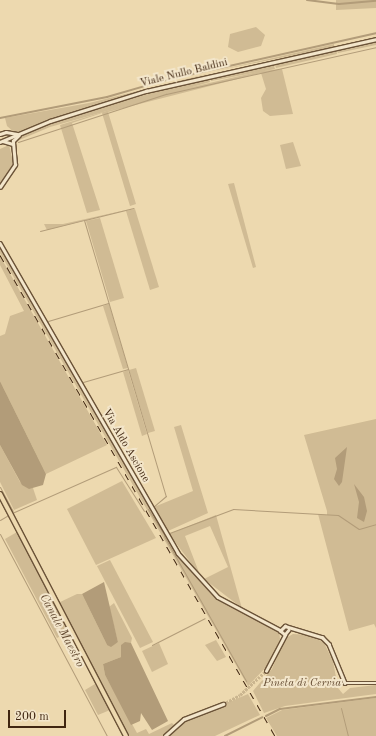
<!DOCTYPE html>
<html>
<head>
<meta charset="utf-8">
<style>
	body { margin:0 }
	#map { position:relative; width:376px; height:736px; overflow:hidden; background:#edd9af; font-family:"Old Standard TT",serif }
	div>[style] { position:absolute }
	.green>* { inset:0; background:#d0bb94 }
	.water>* { inset:0; background:#b29c79 }
	.stream>* { height:1px; margin:-0.5px; padding:0 0.5px; transform-origin:0.5px; border-radius:0.5px; background:#b29c79 }
	.canal>* { height:2px; margin:-1px; padding:0 1px; transform-origin:1px; border-radius:1px; background:#b29c79 }
	.tertiary-tunnel>* { height:2.5px; margin-top:-1.25px; transform-origin:0; background:repeating-linear-gradient(90deg,#cab58f 0 2.5px,transparent 0 3.5px) }
	.roads { filter:drop-shadow(1px 0 #6b5338) drop-shadow(-1px 0 #6b5338) drop-shadow(0 1px #6b5338) drop-shadow(0 -1px #6b5338) }
	.tertiary>* { height:2.5px; margin:-1.25px; padding:0 1.25px; transform-origin:1.25px; border-radius:1.25px; background:#f3e6cb }
	.primary>* { height:4px; margin:-2px; padding:0 2px; transform-origin:2px; border-radius:2px; background:#edd9af }
	.rail>* { height:1px; margin-top:-0.5px; transform-origin:0; background:repeating-linear-gradient(90deg,#402611 0 7px,transparent 0 14px) }
	span { translate:-50% -50%; white-space:nowrap; text-align:center; line-height:1.15; -webkit-text-stroke:4px #f3e6cb; paint-order:stroke }
	.street-label { font-size:11px; color:#402611 }
	.park-label { font-size:11px; color:#644b32; font-style:italic }
	.water-label { font-size:12px; color:#624930; font-style:italic }
	.scale { position:absolute; left:8px; top:710px; width:58px; height:18px; box-sizing:border-box; border:2px solid #402611; border-top:0; padding-left:5px; font-size:12px; line-height:14px; white-space:nowrap; color:#402611; -webkit-text-stroke:3px #f3e6cb; paint-order:stroke }
</style>
</head>
<body>
<div id="map">
	<div class="green">
		<div style="clip-path:polygon(336px 0,376px 0,376px 8px,336px 10px)"></div>
		<div style="clip-path:polygon(256px 27px,265px 35px,261px 46px,238px 52px,228px 47px,230px 34px)"></div>
		<div style="clip-path:polygon(376px 40px,376px 45px,338px 53px,336px 49px)"></div>
		<div style="clip-path:polygon(334px 44px,334px 47px,215px 71px)"></div>
		<div style="clip-path:polygon(336px 49px,337px 54px,276px 68px,274px 62px)"></div>
		<div style="clip-path:polygon(273px 63px,275px 69px,211px 81px,210px 77px)"></div>
		<div style="clip-path:polygon(282px 69px,293px 114px,270px 116px,263px 111px,261px 98px,266px 89px,261px 73px,108px 112px,136px 204px,130px 206px,102px 113px,72px 123px,100px 210px,87px 213px,60px 125px,166px 93px,261px 71px)"></div>
		<div style="clip-path:polygon(211px 73px,54px 118px,15px 133px,7px 126px,5px 118px,89px 103px)"></div>
		<div style="clip-path:polygon(209px 77px,210px 82px,50px 127px,17px 141px,16px 149px,14px 142px,17px 137px,59px 119px)"></div>
		<div style="clip-path:polygon(293px 142px,301px 166px,286px 169px,280px 145px)"></div>
		<div style="clip-path:polygon(9px 145px,14px 165px,0 185px,0 149px)"></div>
		<div style="clip-path:polygon(234px 183px,256px 267px,253px 268px,228px 184px)"></div>
		<div style="clip-path:polygon(135px 208px,47px 230px,44px 224px,63px 224px)"></div>
		<div style="clip-path:polygon(135px 209px,159px 287px,150px 290px,126px 211px)"></div>
		<div style="clip-path:polygon(100px 218px,124px 298px,110px 302px,86px 221px)"></div>
		<div style="clip-path:polygon(0 246px,180px 559px,217px 597px,279px 630px,280px 639px,269px 664px,248px 686px,0 253px)"></div>
		<div style="clip-path:polygon(0 256px,107px 445px,46px 474px,0 381px,0 336px,5px 334px,10px 316px,24px 311px,0 265px)"></div>
		<div style="clip-path:polygon(109px 304px,128px 368px,123px 369px,103px 306px)"></div>
		<div style="clip-path:polygon(136px 368px,155px 431px,148px 433px,129px 370px)"></div>
		<div style="clip-path:polygon(128px 370px,147px 434px,142px 436px,123px 372px)"></div>
		<div style="clip-path:polygon(376px 419px,376px 628px,374px 624px,349px 631px,318px 514px,327px 515px,327px 511px,304px 435px)"></div>
		<div style="clip-path:polygon(181px 425px,208px 513px,168px 531px,154px 507px,193px 491px,174px 427px)"></div>
		<div style="clip-path:polygon(0 445px,20px 482px,33px 488px,37px 500px,14px 510px,0 482px)"></div>
		<div style="clip-path:polygon(122px 481px,156px 538px,96px 565px,67px 509px)"></div>
		<div style="clip-path:polygon(216px 515px,241px 605px,242px 608px,204px 579px,228px 567px,210px 526px,185px 536px,200px 575px,169px 534px)"></div>
		<div style="clip-path:polygon(17px 532px,69px 632px,57px 638px,5px 539px)"></div>
		<div style="clip-path:polygon(110px 560px,153px 642px,140px 648px,97px 566px)"></div>
		<div style="clip-path:polygon(77px 594px,82px 594px,107px 645px,118px 642px,109px 607px,114px 603px,132px 638px,131px 643px,122px 644px,121px 657px,103px 664px,105px 675px,137px 733px,146px 729px,149px 734px,172px 723px,174px 725px,164px 736px,128px 736px,58px 603px)"></div>
		<div style="clip-path:polygon(293px 634px,311px 635px,324px 643px,333px 661px,338px 688px,343px 694px,350px 688px,376px 685px,376px 694px,285px 706px,264px 713px,253px 691px,272px 669px,284px 639px)"></div>
		<div style="clip-path:polygon(216px 640px,226px 657px,217px 661px,205px 645px)"></div>
		<div style="clip-path:polygon(159px 643px,168px 664px,152px 672px,142px 651px)"></div>
		<div style="clip-path:polygon(95px 684px,110px 710px,98px 715px,85px 690px)"></div>
		<div style="clip-path:polygon(248px 694px,260px 715px,215px 736px,167px 736px,181px 723px)"></div>
		<div style="clip-path:polygon(376px 698px,376px 736px,277px 736px,266px 718px,282px 710px)"></div>
	</div>
	<div class="water">
		<div style="clip-path:polygon(0 381px,46px 474px,43px 485px,29px 489px,22px 485px,0 445px)"></div>
		<div style="clip-path:polygon(347px 447px,342px 482px,339px 486px,334px 479px,337px 469px,335px 458px)"></div>
		<div style="clip-path:polygon(354px 484px,364px 497px,367px 511px,364px 522px,357px 518px,359px 502px)"></div>
		<div style="clip-path:polygon(104px 582px,118px 642px,111px 647px,107px 645px,82px 594px)"></div>
		<div style="clip-path:polygon(125px 642px,131px 643px,168px 721px,152px 730px,141px 713px,140px 721px,131px 725px,105px 675px,103px 664px,121px 657px,121px 645px)"></div>
	</div>
	<div class="stream">
		<div style="left:18px;top:142px;width:156px;rotate:-18deg"></div>
		<div style="left:166px;top:94px;width:215px;rotate:-12.6deg"></div>
		<div style="left:85px;top:220px;width:50px;rotate:-13.8deg"></div>
		<div style="left:40px;top:231px;width:45px;rotate:-14deg"></div>
		<div style="left:84px;top:220px;width:288px;rotate:73.5deg"></div>
		<div style="left:166px;top:496px;width:16px;rotate:140deg"></div>
		<div style="left:48px;top:321px;width:63px;rotate:-16.7deg"></div>
		<div style="left:83px;top:382px;width:47px;rotate:-16.1deg"></div>
		<div style="left:0;top:487px;width:27px;rotate:62deg"></div>
		<div style="left:148px;top:509px;width:31px;rotate:58deg"></div>
		<div style="left:164px;top:535px;width:74px;rotate:-20.6deg"></div>
		<div style="left:233px;top:509px;width:105px;rotate:3.3deg"></div>
		<div style="left:338px;top:515px;width:25px;rotate:34deg"></div>
		<div style="left:359px;top:529px;width:18px;rotate:-16deg"></div>
		<div style="left:12px;top:513px;width:114px;rotate:-23.9deg"></div>
		<div style="left:116px;top:467px;width:52px;rotate:57.5deg"></div>
		<div style="left:0;top:520px;width:12px;rotate:-31deg"></div>
		<div style="left:0;top:534px;width:229px;rotate:62.1deg"></div>
		<div style="left:164px;top:536px;width:167px;rotate:60.5deg"></div>
		<div style="left:152px;top:645px;width:59px;rotate:-27deg"></div>
		<div style="left:341px;top:708px;width:29px;rotate:76deg"></div>
	</div>
	<div class="canal">
		<div style="left:307px;top:0;width:32px;rotate:7deg"></div>
		<div style="left:339px;top:4px;width:37px;rotate:-5deg"></div>
		<div style="left:0;top:118px;width:109px;rotate:-11.1deg"></div>
		<div style="left:107px;top:97px;width:57px;rotate:-16.2deg"></div>
		<div style="left:162px;top:81px;width:219px;rotate:-12.6deg"></div>
		<div style="left:266px;top:716px;width:16px;rotate:-27deg"></div>
		<div style="left:280px;top:709px;width:97px;rotate:-7.1deg"></div>
		<div style="left:225px;top:736px;width:42px;rotate:-26.6deg"></div>
	</div>
	<div class="tertiary-tunnel">
		<div style="left:223px;top:704px;width:19px;rotate:-28deg"></div>
		<div style="left:240px;top:695px;width:35px;rotate:-43deg"></div>
	</div>
	<div class="roads">
		<div class="tertiary">
			<div style="left:6px;top:132px;width:11px;rotate:10deg"></div>
			<div style="left:0;top:134px;width:6px;rotate:-18deg"></div>
			<div style="left:3px;top:141px;width:10px;rotate:17deg"></div>
			<div style="left:0;top:142px;width:54px;rotate:-22.8deg"></div>
			<div style="left:50px;top:121px;width:101px;rotate:-17.4deg"></div>
			<div style="left:146px;top:91px;width:236px;rotate:-12.7deg"></div>
			<div style="left:0;top:187px;width:27px;rotate:-56deg"></div>
			<div style="left:15px;top:165px;width:24px;rotate:-95deg"></div>
			<div style="left:13px;top:141px;width:8px;rotate:-45deg"></div>
			<div style="left:0;top:243px;width:357px;rotate:60.1deg"></div>
			<div style="left:178px;top:553px;width:59px;rotate:47.7deg"></div>
			<div style="left:218px;top:597px;width:70px;rotate:28deg"></div>
			<div style="left:289px;top:630px;width:6px;rotate:129deg"></div>
			<div style="left:285px;top:635px;width:6px;rotate:-141deg"></div>
			<div style="left:280px;top:631px;width:7px;rotate:-45deg"></div>
			<div style="left:285px;top:626px;width:39px;rotate:17deg"></div>
			<div style="left:322px;top:637px;width:10px;rotate:45deg"></div>
			<div style="left:329px;top:644px;width:42px;rotate:67.7deg"></div>
			<div style="left:345px;top:683px;width:31px"></div>
			<div style="left:266px;top:671px;width:41px;rotate:-62.2deg"></div>
			<div style="left:165px;top:736px;width:25px;rotate:-42deg"></div>
			<div style="left:184px;top:719px;width:42px;rotate:-21deg"></div>
		</div>
		<div class="primary">
			<div style="left:0;top:494px;width:273px;rotate:62.5deg"></div>
		</div>
	</div>
	<div class="rail">
		<div style="left:0;top:255px;width:554px;rotate:60.24deg"></div>
	</div>
	<div class="street-label">
		<span style="left:184px;top:74px;rotate:-14deg">Viale Nullo Baldini</span>
		<span style="left:125px;top:446px;rotate:60deg">Via Aldo Ascione</span>
	</div>
	<div class="park-label">
		<span style="left:302px;top:684px">Pineta di Cervia</span>
	</div>
	<div class="water-label">
		<span style="left:61px;top:631px;rotate:62deg">Canale Maestro</span>
	</div>
	<div class="scale">200 m</div>
</div>
</body>
</html>
